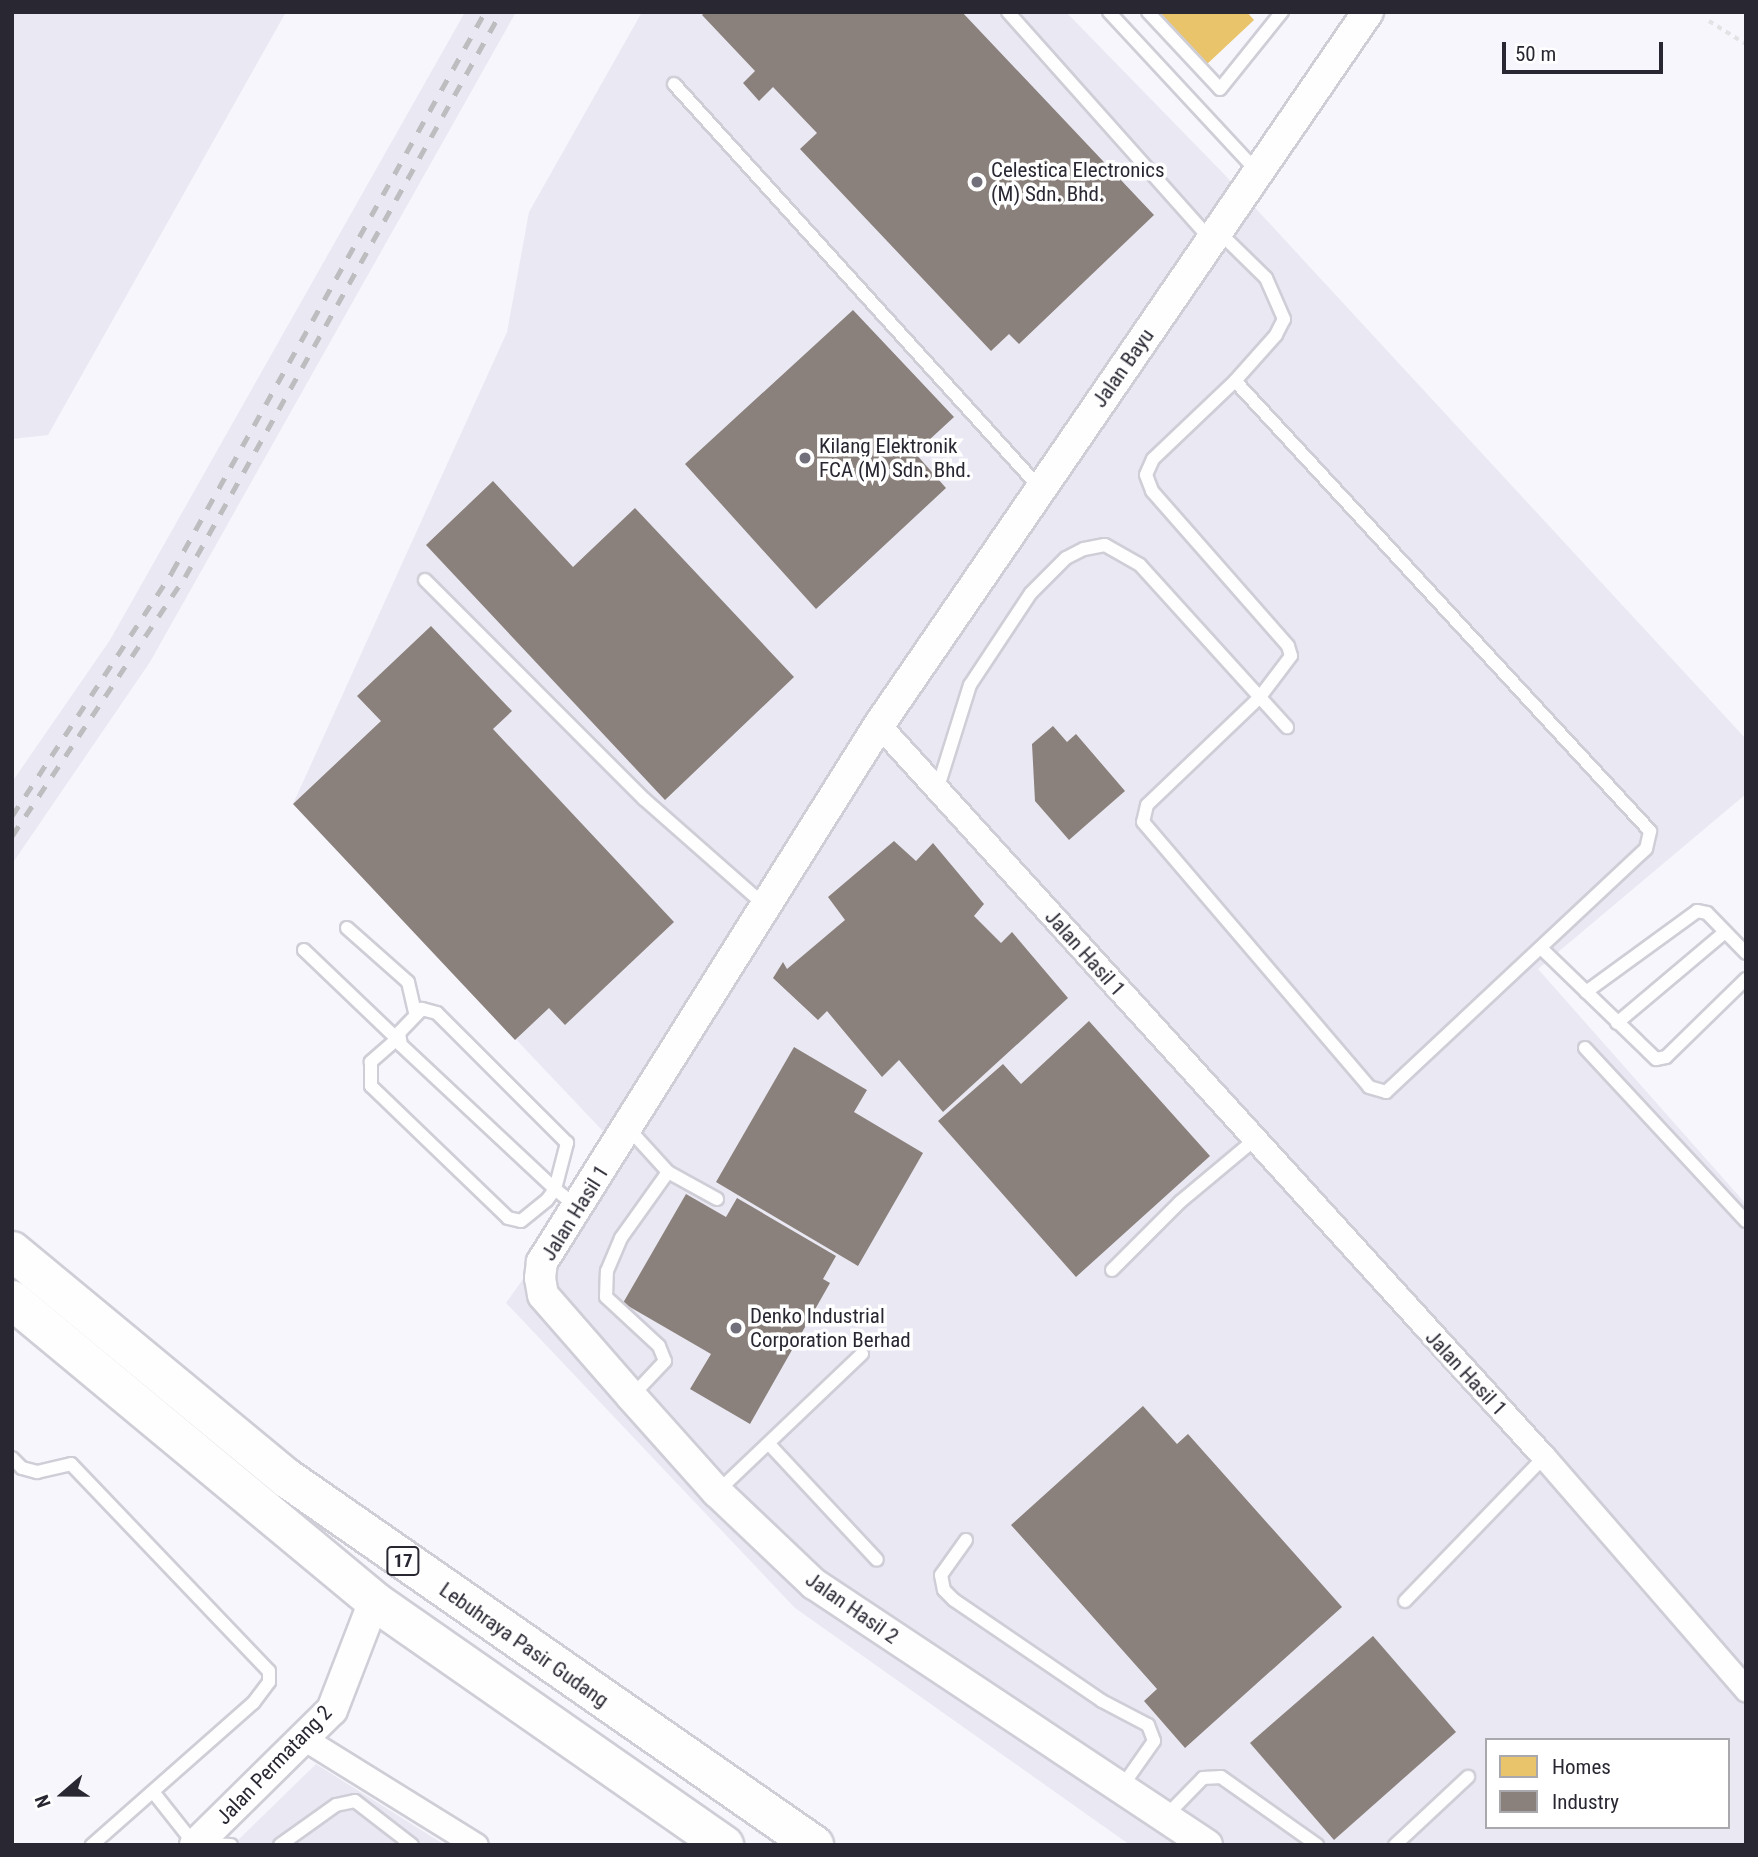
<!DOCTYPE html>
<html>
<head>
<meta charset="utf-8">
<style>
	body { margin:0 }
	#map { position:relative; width:1758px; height:1857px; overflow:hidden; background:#f7f6fc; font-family:"Roboto Condensed",sans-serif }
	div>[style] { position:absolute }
	.built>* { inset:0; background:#eae8f3 }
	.homes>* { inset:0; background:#e9c46a }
	.industry>* { inset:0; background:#8a817c }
	.path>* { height:3.5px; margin-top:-1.75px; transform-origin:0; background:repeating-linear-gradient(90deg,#e3e2e4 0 5px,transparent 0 10px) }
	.roads { filter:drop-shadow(2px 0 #cfced7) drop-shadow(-2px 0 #cfced7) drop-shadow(0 2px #cfced7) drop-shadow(0 -2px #cfced7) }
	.service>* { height:12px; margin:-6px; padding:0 6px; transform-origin:6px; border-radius:6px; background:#fefeff }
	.minor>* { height:23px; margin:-11.5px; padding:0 11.5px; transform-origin:11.5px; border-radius:11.5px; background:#fefeff }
	.tertiary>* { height:30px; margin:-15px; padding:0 15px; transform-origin:15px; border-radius:15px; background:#fefeff }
	.trunk>* { height:38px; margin:-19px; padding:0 19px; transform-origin:19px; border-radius:19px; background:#fefeff }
	.rail>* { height:5px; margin-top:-2.5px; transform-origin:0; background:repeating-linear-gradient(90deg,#bdbcbf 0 12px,transparent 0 24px) }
	.dots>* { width:19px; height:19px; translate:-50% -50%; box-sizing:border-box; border:4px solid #fff; border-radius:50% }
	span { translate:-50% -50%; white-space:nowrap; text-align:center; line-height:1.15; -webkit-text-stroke:7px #fff; paint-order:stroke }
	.shield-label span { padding:2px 5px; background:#fff; border:2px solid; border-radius:5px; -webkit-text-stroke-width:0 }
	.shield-label { font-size:19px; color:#292732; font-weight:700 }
	.poi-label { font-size:21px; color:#292732 }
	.left { translate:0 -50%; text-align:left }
	.street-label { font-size:21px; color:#292732 }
	.frame { position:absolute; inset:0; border:14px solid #292732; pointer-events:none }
	.legend { position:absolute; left:1485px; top:1738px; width:245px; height:91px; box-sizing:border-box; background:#fff; border:2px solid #a9a9ad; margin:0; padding:9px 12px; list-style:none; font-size:21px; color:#292732 }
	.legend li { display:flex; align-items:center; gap:14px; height:35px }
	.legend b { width:35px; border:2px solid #a9a9ad }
	.north { position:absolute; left:28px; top:1759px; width:70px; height:70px; -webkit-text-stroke:5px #fff; paint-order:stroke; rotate:250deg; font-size:19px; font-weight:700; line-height:28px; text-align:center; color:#292732 }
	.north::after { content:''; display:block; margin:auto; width:24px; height:32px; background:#292732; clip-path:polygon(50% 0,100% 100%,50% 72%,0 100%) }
	.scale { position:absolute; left:1502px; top:42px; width:161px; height:32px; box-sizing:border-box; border:4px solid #292732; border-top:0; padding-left:9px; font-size:21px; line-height:24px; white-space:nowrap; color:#292732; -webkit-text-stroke:5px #fff; paint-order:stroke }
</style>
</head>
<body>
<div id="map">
	<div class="built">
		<div style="clip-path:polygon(12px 12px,286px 12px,48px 435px,12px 439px)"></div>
		<div style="clip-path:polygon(465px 12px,516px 12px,150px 662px,12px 864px,12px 782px,110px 640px)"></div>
		<div style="clip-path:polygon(evenodd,642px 12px,1066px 12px,1223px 173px,1746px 739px,1746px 794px,1538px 969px,1746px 1204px,1746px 1845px,1130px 1845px,795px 1608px,506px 1303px,617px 1146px,293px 804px,507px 332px,529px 212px,642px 12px,1487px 1740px,1728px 1740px,1728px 1827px,1487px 1827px,1487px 1740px)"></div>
		<div style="clip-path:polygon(316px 1764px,445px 1845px,233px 1845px)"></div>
	</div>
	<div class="homes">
		<div style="clip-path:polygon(1155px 12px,1247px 12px,1254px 20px,1205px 66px)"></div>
	</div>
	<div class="industry">
		<div style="clip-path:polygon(705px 12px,962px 12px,1154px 215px,1019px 344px,1009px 334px,991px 351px,800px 149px,817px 133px,773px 87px,759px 101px,743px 83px,755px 71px,702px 15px)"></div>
		<div style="clip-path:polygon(853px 310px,954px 417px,915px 453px,946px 488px,816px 609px,685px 464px)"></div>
		<div style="clip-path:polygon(493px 481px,573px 567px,635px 508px,794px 677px,665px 800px,426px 545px)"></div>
		<div style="clip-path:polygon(431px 626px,512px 711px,493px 729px,674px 922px,565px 1025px,549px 1008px,515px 1040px,293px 804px,381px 721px,357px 696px)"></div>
		<div style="clip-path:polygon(1053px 726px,1067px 742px,1076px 734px,1125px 791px,1069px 840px,1035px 801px,1032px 744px)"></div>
		<div style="clip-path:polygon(894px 841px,916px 861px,933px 843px,984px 904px,974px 916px,1001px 943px,1012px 932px,1068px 998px,943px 1112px,899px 1060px,882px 1077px,827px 1011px,818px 1020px,773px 978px,783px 962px,787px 969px,845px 920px,828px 897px)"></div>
		<div style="clip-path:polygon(1089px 1021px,1210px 1156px,1076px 1277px,938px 1121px,1003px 1064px,1021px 1084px)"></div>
		<div style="clip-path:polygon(794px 1047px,867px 1090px,854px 1112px,923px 1153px,858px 1266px,716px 1182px)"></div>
		<div style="clip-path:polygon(686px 1194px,726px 1217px,737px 1198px,836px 1256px,823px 1279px,830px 1283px,750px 1424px,690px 1389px,711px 1354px,623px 1303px)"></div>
		<div style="clip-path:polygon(1143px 1406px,1177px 1444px,1188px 1434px,1342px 1607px,1185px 1748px,1144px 1701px,1157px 1689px,1011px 1525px)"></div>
		<div style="clip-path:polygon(1373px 1636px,1456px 1732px,1334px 1840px,1250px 1743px)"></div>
	</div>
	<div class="path">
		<div style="left:1709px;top:21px;width:44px;rotate:31.9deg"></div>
	</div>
	<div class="roads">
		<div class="service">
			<div style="left:1008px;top:12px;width:305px;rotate:48.3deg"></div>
			<div style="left:1109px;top:12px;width:217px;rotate:47.1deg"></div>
			<div style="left:1148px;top:12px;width:105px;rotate:46.9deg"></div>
			<div style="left:1220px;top:89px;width:99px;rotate:-51.2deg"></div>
			<div style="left:674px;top:84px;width:545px;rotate:47.83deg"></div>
			<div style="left:1218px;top:231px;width:67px;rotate:44.4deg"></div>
			<div style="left:1266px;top:278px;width:45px;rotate:66.3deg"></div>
			<div style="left:1284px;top:319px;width:18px;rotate:117deg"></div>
			<div style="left:1276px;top:335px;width:62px;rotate:131.7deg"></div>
			<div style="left:1235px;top:381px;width:113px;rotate:136.4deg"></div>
			<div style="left:1153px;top:459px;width:17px;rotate:114deg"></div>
			<div style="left:1146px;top:475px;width:17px;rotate:69deg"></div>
			<div style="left:1152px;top:491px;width:206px;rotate:48.7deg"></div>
			<div style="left:1288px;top:646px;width:10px;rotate:73deg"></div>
			<div style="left:1291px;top:656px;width:51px;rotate:127.1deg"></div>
			<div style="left:1260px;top:697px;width:156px;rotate:136.3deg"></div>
			<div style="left:1147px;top:805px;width:17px;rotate:103deg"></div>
			<div style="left:1143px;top:822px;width:348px;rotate:49.5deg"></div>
			<div style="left:1369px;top:1087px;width:18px;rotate:16deg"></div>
			<div style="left:1386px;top:1092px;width:356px;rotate:-43.1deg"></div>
			<div style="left:1646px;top:849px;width:18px;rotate:-77deg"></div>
			<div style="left:1650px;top:831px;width:612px;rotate:-132.68deg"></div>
			<div style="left:425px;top:580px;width:310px;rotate:45deg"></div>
			<div style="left:644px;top:799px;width:159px;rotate:41.4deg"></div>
			<div style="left:938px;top:787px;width:107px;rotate:-72.6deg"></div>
			<div style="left:970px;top:685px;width:110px;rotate:-56.5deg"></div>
			<div style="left:1031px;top:593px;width:49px;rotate:-45deg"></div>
			<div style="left:1066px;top:558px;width:20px;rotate:-27deg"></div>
			<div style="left:1084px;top:549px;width:21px;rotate:-11deg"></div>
			<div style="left:1105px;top:545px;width:40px;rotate:29.7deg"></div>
			<div style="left:1140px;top:565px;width:219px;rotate:47.8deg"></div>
			<div style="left:347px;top:928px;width:81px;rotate:41.5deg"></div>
			<div style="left:408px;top:982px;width:31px;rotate:77deg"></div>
			<div style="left:1541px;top:948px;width:160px;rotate:44deg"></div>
			<div style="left:1656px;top:1059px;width:10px;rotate:-11deg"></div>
			<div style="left:1666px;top:1057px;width:112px;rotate:-44.3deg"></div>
			<div style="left:304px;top:950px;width:129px;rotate:43.7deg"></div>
			<div style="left:397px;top:1039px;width:35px;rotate:139deg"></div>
			<div style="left:371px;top:1062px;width:24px;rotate:90deg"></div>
			<div style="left:371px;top:1086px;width:190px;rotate:43.9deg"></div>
			<div style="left:508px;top:1218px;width:13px;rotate:13deg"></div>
			<div style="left:521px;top:1221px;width:33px;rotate:-39deg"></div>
			<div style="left:547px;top:1200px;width:14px;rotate:-54deg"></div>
			<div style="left:555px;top:1189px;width:48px;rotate:-75.4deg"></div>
			<div style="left:567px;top:1143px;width:184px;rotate:-135deg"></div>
			<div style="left:437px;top:1013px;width:16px;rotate:-165deg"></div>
			<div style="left:422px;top:1009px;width:33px;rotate:134deg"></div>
			<div style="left:399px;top:1033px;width:12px;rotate:81deg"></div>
			<div style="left:401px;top:1045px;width:211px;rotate:43.1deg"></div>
			<div style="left:555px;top:1189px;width:27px;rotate:39deg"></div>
			<div style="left:1586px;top:992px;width:137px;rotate:-36.1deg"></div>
			<div style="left:1697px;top:911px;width:10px;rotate:11deg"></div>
			<div style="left:1707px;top:913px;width:56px;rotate:45.7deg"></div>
			<div style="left:1617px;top:1023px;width:141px;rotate:-40.1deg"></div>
			<div style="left:1585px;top:1048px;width:236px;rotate:47.1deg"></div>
			<div style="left:628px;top:1128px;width:59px;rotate:47.7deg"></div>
			<div style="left:1112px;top:1270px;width:96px;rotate:-45deg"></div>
			<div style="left:1180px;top:1202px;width:95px;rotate:-39.9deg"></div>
			<div style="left:632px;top:1396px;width:48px;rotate:-46.7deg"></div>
			<div style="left:665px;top:1361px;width:16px;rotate:-112deg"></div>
			<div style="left:659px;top:1346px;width:72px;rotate:-137.2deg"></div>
			<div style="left:606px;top:1297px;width:26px;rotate:-88deg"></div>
			<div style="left:607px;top:1271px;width:36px;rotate:-67deg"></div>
			<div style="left:621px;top:1238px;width:81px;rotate:-54.5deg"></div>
			<div style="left:668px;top:1172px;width:56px;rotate:28.9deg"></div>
			<div style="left:769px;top:1444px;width:158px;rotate:47deg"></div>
			<div style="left:12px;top:1458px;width:14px;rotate:45deg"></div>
			<div style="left:22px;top:1468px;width:16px;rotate:15deg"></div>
			<div style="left:37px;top:1472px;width:35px;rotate:-13deg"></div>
			<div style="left:71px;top:1464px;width:286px;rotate:46.3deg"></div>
			<div style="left:269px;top:1671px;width:11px;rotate:90deg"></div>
			<div style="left:269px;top:1682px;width:26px;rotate:127deg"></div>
			<div style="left:253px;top:1703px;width:215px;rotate:138.6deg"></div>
			<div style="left:718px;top:1491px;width:199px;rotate:-43.6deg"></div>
			<div style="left:966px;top:1540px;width:43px;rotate:125.5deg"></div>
			<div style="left:941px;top:1575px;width:15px;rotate:79deg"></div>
			<div style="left:944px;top:1590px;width:14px;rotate:45deg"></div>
			<div style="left:954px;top:1600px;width:179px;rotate:34.3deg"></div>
			<div style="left:1102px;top:1701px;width:52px;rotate:27.6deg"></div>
			<div style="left:1148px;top:1725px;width:17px;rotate:69deg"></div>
			<div style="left:1154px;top:1741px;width:57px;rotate:125.1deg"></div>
			<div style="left:1405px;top:1601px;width:200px;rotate:-46deg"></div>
			<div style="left:154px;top:1793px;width:66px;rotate:51.7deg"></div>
			<div style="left:1165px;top:1817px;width:54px;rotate:-45.7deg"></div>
			<div style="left:1203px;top:1778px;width:18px;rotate:-3deg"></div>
			<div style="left:1221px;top:1777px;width:118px;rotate:35.3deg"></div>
			<div style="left:204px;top:1844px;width:27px;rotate:2deg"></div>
			<div style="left:280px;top:1845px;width:69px;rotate:-35.5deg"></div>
			<div style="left:336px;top:1805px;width:19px;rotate:-12deg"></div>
			<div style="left:355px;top:1801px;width:72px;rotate:37.7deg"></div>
			<div style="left:1395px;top:1845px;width:100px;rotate:-43deg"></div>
		</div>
		<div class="minor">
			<div style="left:879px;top:725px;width:989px;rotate:47.75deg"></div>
			<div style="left:1544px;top:1457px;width:308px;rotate:49deg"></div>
			<div style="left:305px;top:1739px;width:201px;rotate:31.8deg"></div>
		</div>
		<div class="tertiary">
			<div style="left:195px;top:1845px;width:192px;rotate:-44.6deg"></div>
			<div style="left:332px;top:1710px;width:117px;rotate:-68.9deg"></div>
			<div style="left:1207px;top:1845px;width:472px;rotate:-146.4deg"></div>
			<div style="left:814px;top:1584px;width:134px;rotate:-136.5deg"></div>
			<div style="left:717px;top:1492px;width:127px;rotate:-131.8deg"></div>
			<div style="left:632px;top:1397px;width:135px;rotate:-131.1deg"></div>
			<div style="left:543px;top:1295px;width:17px;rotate:-100deg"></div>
			<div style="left:540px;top:1278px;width:16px;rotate:-83deg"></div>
			<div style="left:542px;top:1262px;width:634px;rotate:-57.89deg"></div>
			<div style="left:879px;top:725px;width:865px;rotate:-55.56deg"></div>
		</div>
		<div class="trunk">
			<div style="left:12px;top:1251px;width:358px;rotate:39.6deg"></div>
			<div style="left:288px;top:1479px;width:641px;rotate:34.83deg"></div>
			<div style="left:12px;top:1300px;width:471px;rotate:39.7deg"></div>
			<div style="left:374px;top:1601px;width:427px;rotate:34.9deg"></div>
		</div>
	</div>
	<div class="rail">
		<div style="left:12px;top:816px;width:292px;rotate:-56.7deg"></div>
		<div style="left:172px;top:572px;width:642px;rotate:-60.8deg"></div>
		<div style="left:12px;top:836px;width:311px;rotate:-56.3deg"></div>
		<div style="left:185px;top:577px;width:647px;rotate:-60.78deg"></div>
	</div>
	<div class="dots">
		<div style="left:977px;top:182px;background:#716f79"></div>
		<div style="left:805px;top:458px;background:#716f79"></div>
		<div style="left:736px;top:1328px;background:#716f79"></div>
	</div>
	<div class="shield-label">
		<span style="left:403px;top:1561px">17</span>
	</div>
	<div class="poi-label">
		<span class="left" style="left:991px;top:182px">Celestica Electronics<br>(M) Sdn. Bhd.</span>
		<span class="left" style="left:819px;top:458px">Kilang Elektronik<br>FCA (M) Sdn. Bhd.</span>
		<span class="left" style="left:750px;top:1328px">Denko Industrial<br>Corporation Berhad</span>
	</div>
	<div class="street-label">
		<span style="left:1123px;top:368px;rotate:-55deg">Jalan Bayu</span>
		<span style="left:1085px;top:953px;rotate:48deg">Jalan Hasil 1</span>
		<span style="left:575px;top:1213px;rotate:-58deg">Jalan Hasil 1</span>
		<span style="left:1466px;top:1373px;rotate:47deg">Jalan Hasil 1</span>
		<span style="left:852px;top:1608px;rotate:35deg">Jalan Hasil 2</span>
		<span style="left:524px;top:1645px;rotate:35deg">Lebuhraya Pasir Gudang</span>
		<span style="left:274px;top:1765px;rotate:-46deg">Jalan Permatang 2</span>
	</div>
	<div class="frame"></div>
	<ul class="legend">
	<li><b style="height:19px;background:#e9c46a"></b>Homes</li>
	<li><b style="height:19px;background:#8a817c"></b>Industry</li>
	</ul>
	<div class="north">N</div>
	<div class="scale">50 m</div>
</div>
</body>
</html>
